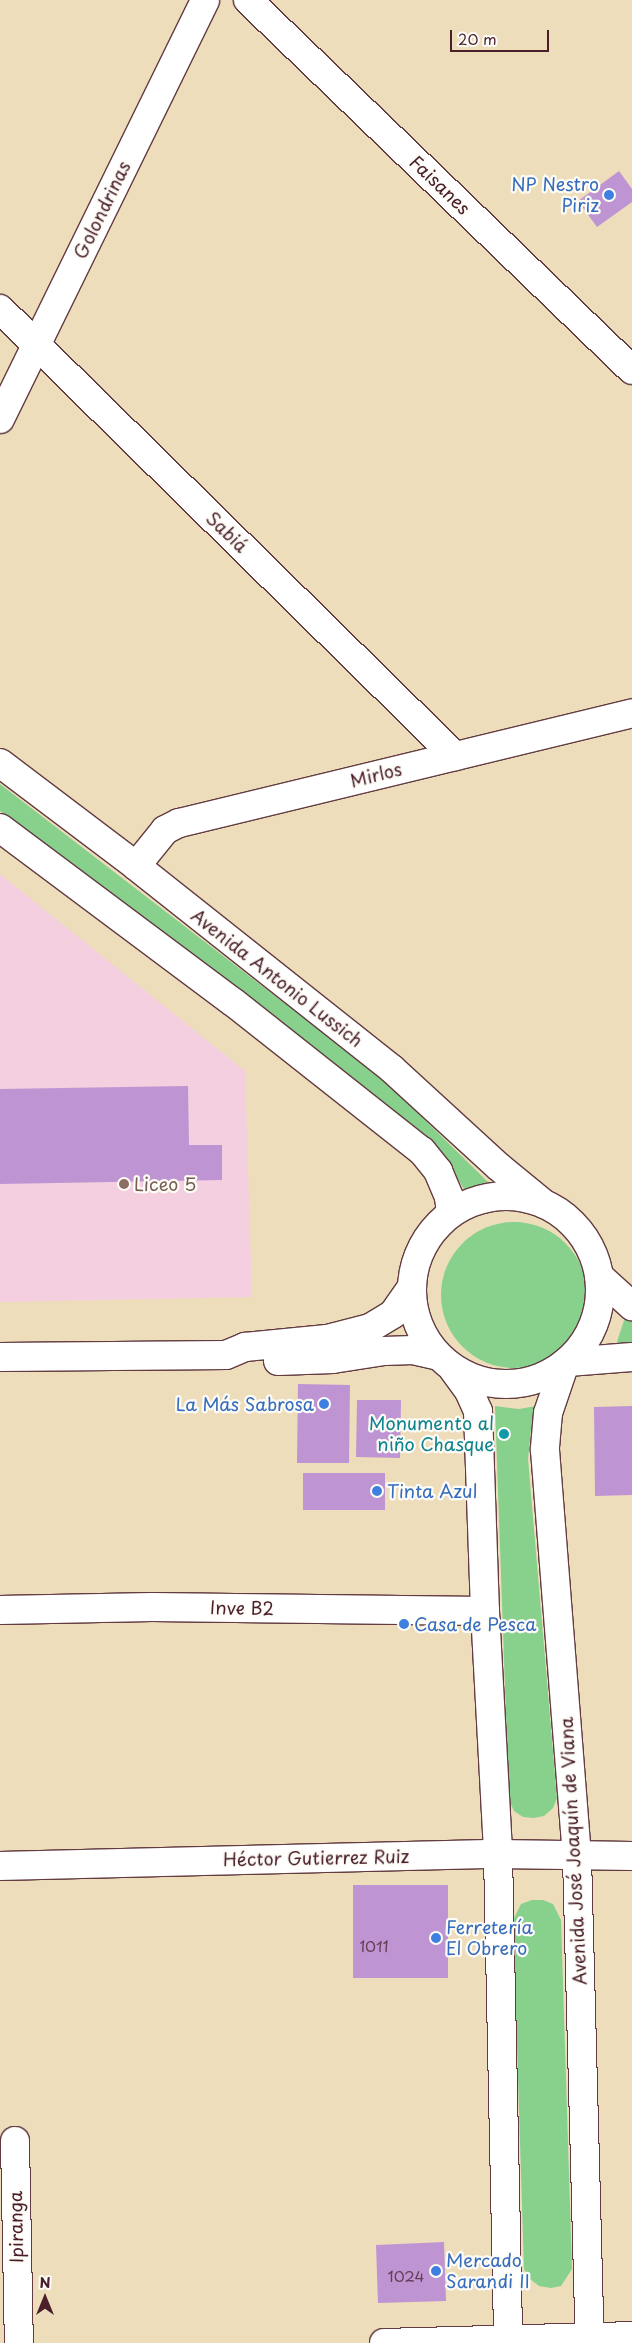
<!DOCTYPE html>
<html>
<head>
<meta charset="utf-8">
<style>
	body { margin:0 }
	#map { position:relative; width:632px; height:2343px; overflow:hidden; background:#edb; font-family:"Playpen Sans",sans-serif }
	div>[style] { position:absolute }
	.built>* { inset:0; background:#f3cfdf }
	.green>* { inset:0; background:#87d18d }
	.round { border-radius:50% }
	.building>* { inset:0; background:#be95d2 }
	.roads { filter:drop-shadow(1px 0 #633c41) drop-shadow(-1px 0 #633c41) drop-shadow(0 1px #633c41) drop-shadow(0 -1px #633c41) }
	.minor>* { height:28px; margin:-14px; padding:0 14px; transform-origin:14px; border-radius:14px; background:#fff }
	.major>* { height:28px; margin:-14px; padding:0 14px; transform-origin:14px; border-radius:14px; background:#fff }
	.major>.ring { margin:-14px; padding:0; box-sizing:content-box; background:none; border:28px solid #fff; border-radius:50% }
	.dots>* { width:14px; height:14px; translate:-50% -50%; box-sizing:border-box; border:2px solid #fdfcf7; border-radius:50% }
	span { translate:-50% -50%; white-space:nowrap; text-align:center; line-height:1.15; -webkit-text-stroke:4.5px #fdfcf7; paint-order:stroke }
	.number-label { font-size:15px; color:#673c55 }
	.number-label span { -webkit-text-stroke-width:0 }
	.street-label { font-size:18px; color:#4a1f2b }
	.shop-label { font-size:18px; color:#366cbe }
	.right { translate:-100% -50%; text-align:right }
	.left { translate:0 -50%; text-align:left }
	.education-label { font-size:18px; color:#785e54 }
	.culture-label { font-size:18px; color:#0d838f }
	.north { position:absolute; left:20px; top:2273px; width:50px; height:50px; -webkit-text-stroke:4px #fdfcf7; paint-order:stroke; rotate:0deg; font-size:14px; font-weight:700; line-height:20px; text-align:center; color:#4a1f2b }
	.north::after { content:''; display:block; margin:auto; width:18px; height:22px; background:#4a1f2b; clip-path:polygon(50% 0,100% 100%,50% 72%,0 100%) }
	.scale { position:absolute; left:450px; top:30px; width:99px; height:22px; box-sizing:border-box; border:2px solid #4a1f2b; border-top:0; padding-left:6px; font-size:15px; line-height:18px; white-space:nowrap; color:#4a1f2b; -webkit-text-stroke:4px #fdfcf7; paint-order:stroke }
</style>
</head>
<body>
<div id="map">
	<div class="built">
		<div style="clip-path:polygon(0 874px,245px 1071px,252px 1297px,0 1302px)"></div>
	</div>
	<div class="green">
		<div style="clip-path:polygon(0 784px,383px 1079px,489px 1183px,465px 1191px,442px 1152px,427px 1136px,237px 990px,0 811px)"></div>
		<div class="round" style="left:441px;top:1222px;width:146px;height:146px"></div>
		<div style="clip-path:polygon(627px 1311px,632px 1315px,632px 1347px,615px 1348px)"></div>
		<div style="clip-path:polygon(495px 1406px,519px 1409px,536px 1406px,531px 1429px,528px 1459px,557px 1798px,553px 1808px,544px 1816px,534px 1818px,523px 1817px,514px 1811px,509px 1800px)"></div>
		<div style="clip-path:polygon(532px 1900px,543px 1900px,553px 1904px,561px 1920px,572px 2269px,561px 2286px,551px 2288px,539px 2286px,530px 2279px,524px 2269px,513px 1920px,521px 1904px)"></div>
	</div>
	<div class="building">
		<div style="clip-path:polygon(619px 171px,632px 189px,632px 202px,597px 227px,578px 201px)"></div>
		<div style="clip-path:polygon(188px 1086px,189px 1145px,222px 1145px,222px 1180px,0 1184px,0 1089px)"></div>
		<div style="clip-path:polygon(298px 1384px,350px 1385px,349px 1463px,297px 1463px)"></div>
		<div style="clip-path:polygon(357px 1400px,401px 1400px,400px 1458px,356px 1457px)"></div>
		<div style="clip-path:polygon(632px 1406px,632px 1495px,595px 1496px,594px 1407px)"></div>
		<div style="clip-path:polygon(303px 1473px,385px 1473px,385px 1510px,303px 1510px)"></div>
		<div style="clip-path:polygon(353px 1885px,448px 1885px,448px 1978px,353px 1978px)"></div>
		<div style="clip-path:polygon(444px 2242px,446px 2301px,378px 2303px,376px 2245px)"></div>
	</div>
	<div class="roads">
		<div class="minor">
			<div style="left:248px;top:0;width:533px;rotate:43.94deg"></div>
			<div style="left:0;top:309px;width:638px;rotate:44.49deg"></div>
			<div style="left:0;top:419px;width:466px;rotate:-63.9deg"></div>
			<div style="left:136px;top:866px;width:46px;rotate:-51.1deg"></div>
			<div style="left:165px;top:830px;width:16px;rotate:-27deg"></div>
			<div style="left:179px;top:823px;width:466px;rotate:-13.6deg"></div>
			<div style="left:599px;top:1276px;width:45px;rotate:42.3deg"></div>
			<div style="left:0;top:1357px;width:226px;rotate:-0.5deg"></div>
			<div style="left:226px;top:1355px;width:21px;rotate:-23deg"></div>
			<div style="left:245px;top:1347px;width:82px;rotate:-5.6deg"></div>
			<div style="left:327px;top:1339px;width:44px;rotate:-14.3deg"></div>
			<div style="left:370px;top:1328px;width:27px;rotate:-31deg"></div>
			<div style="left:393px;top:1314px;width:32px;rotate:-55deg"></div>
			<div style="left:278px;top:1361px;width:55px;rotate:-2.1deg"></div>
			<div style="left:333px;top:1359px;width:52px;rotate:-8.9deg"></div>
			<div style="left:384px;top:1351px;width:29px;rotate:-2deg"></div>
			<div style="left:413px;top:1350px;width:26px;rotate:13deg"></div>
			<div style="left:568px;top:1362px;width:64px;rotate:-4.5deg"></div>
			<div style="left:0;top:1610px;width:152px;rotate:-1.1deg"></div>
			<div style="left:152px;top:1607px;width:333px;rotate:0.7deg"></div>
			<div style="left:0;top:1866px;width:498px;rotate:-1.4deg"></div>
			<div style="left:498px;top:1854px;width:134px;rotate:0.9deg"></div>
			<div style="left:15px;top:2141px;width:202px;rotate:88.9deg"></div>
			<div style="left:384px;top:2343px;width:248px;rotate:-1.6deg"></div>
		</div>
		<div class="major">
			<div style="left:0;top:763px;width:171px;rotate:37.1deg"></div>
			<div style="left:136px;top:866px;width:327px;rotate:38.4deg"></div>
			<div style="left:392px;top:1069px;width:145px;rotate:42.5deg"></div>
			<div style="left:499px;top:1167px;width:58px;rotate:39.4deg"></div>
			<div style="left:0;top:828px;width:291px;rotate:36.8deg"></div>
			<div style="left:233px;top:1002px;width:241px;rotate:38.3deg"></div>
			<div style="left:422px;top:1151px;width:26px;rotate:51deg"></div>
			<div style="left:438px;top:1171px;width:28px;rotate:67deg"></div>
			<div style="left:449px;top:1197px;width:16px;rotate:83deg"></div>
			<div class="ring" style="left:412px;top:1196px;width:160px;height:160px"></div>
			<div style="left:565px;top:1363px;width:53px;rotate:108.8deg"></div>
			<div style="left:548px;top:1413px;width:37px;rotate:95deg"></div>
			<div style="left:545px;top:1450px;width:408px;rotate:85.5deg"></div>
			<div style="left:577px;top:1857px;width:486px;rotate:88.5deg"></div>
			<div style="left:453px;top:1369px;width:27px;rotate:54deg"></div>
			<div style="left:469px;top:1391px;width:22px;rotate:66deg"></div>
			<div style="left:478px;top:1411px;width:200px;rotate:88deg"></div>
			<div style="left:485px;top:1611px;width:243px;rotate:86.9deg"></div>
			<div style="left:498px;top:1854px;width:489px;rotate:88.8deg"></div>
		</div>
	</div>
	<div class="dots">
		<div style="left:609px;top:195px;background:#3f7fe0"></div>
		<div style="left:124px;top:1184px;background:#8d6e63"></div>
		<div style="left:324px;top:1404px;background:#3f7fe0"></div>
		<div style="left:504px;top:1434px;background:#0f9aa8"></div>
		<div style="left:377px;top:1491px;background:#3f7fe0"></div>
		<div style="left:404px;top:1624px;background:#3f7fe0"></div>
		<div style="left:436px;top:1938px;background:#3f7fe0"></div>
		<div style="left:436px;top:2271px;background:#3f7fe0"></div>
	</div>
	<div class="number-label">
		<span style="left:374px;top:1946px">1011</span>
		<span style="left:406px;top:2276px">1024</span>
	</div>
	<div class="street-label">
		<span style="left:440px;top:185px;rotate:44deg">Faisanes</span>
		<span style="left:102px;top:210px;rotate:-64deg">Golondrinas</span>
		<span style="left:227px;top:532px;rotate:44deg">Sabiá</span>
		<span style="left:376px;top:775px;rotate:-14deg">Mirlos</span>
		<span style="left:277px;top:978px;rotate:38deg">Avenida Antonio Lussich</span>
		<span style="left:242px;top:1608px;rotate:1deg">Inve B2</span>
		<span style="left:573px;top:1851px;rotate:-93deg">Avenida José Joaquín de Viana</span>
		<span style="left:316px;top:1858px;rotate:-1deg">Héctor Gutierrez Ruiz</span>
		<span style="left:16px;top:2227px;rotate:-91deg">Ipiranga</span>
	</div>
	<div class="shop-label">
		<span class="right" style="left:599px;top:195px">NP Nestro<br>Piriz</span>
		<span class="right" style="left:314px;top:1404px">La Más Sabrosa</span>
		<span class="left" style="left:387px;top:1491px">Tinta Azul</span>
		<span class="left" style="left:414px;top:1624px">Casa de Pesca</span>
		<span class="left" style="left:446px;top:1938px">Ferretería<br>El Obrero</span>
		<span class="left" style="left:446px;top:2271px">Mercado<br>Sarandi II</span>
	</div>
	<div class="education-label">
		<span class="left" style="left:134px;top:1184px">Liceo 5</span>
	</div>
	<div class="culture-label">
		<span class="right" style="left:494px;top:1434px">Monumento al<br>niño Chasque</span>
	</div>
	<div class="north">N</div>
	<div class="scale">20 m</div>
</div>
</body>
</html>
